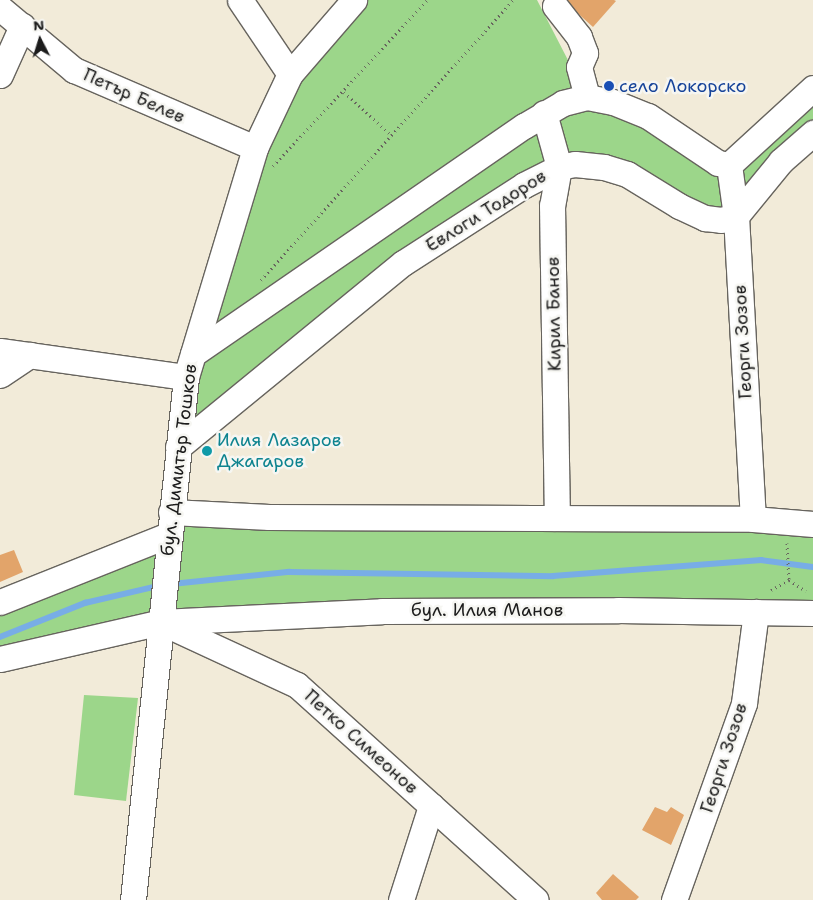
<!DOCTYPE html>
<html>
<head>
<meta charset="utf-8">
<style>
	body { margin:0 }
	#map { position:relative; width:813px; height:900px; overflow:hidden; background:#f2ebd9; font-family:"Shantell Sans",sans-serif }
	div>[style] { position:absolute }
	.green>* { inset:0; background:#9cd68a }
	.stream>* { height:5.5px; margin:-2.75px; padding:0 2.75px; transform-origin:2.75px; border-radius:2.75px; background:#78ade6 }
	.building>* { inset:0; background:#e2a46a }
	.path>* { height:3px; margin-top:-1.5px; transform-origin:0; background:repeating-linear-gradient(90deg,#67645e 0 1px,transparent 0 5px) }
	.roads { filter:drop-shadow(1px 0 #67645e) drop-shadow(-1px 0 #67645e) drop-shadow(0 1px #67645e) drop-shadow(0 -1px #67645e) }
	.minor>* { height:25px; margin:-12.5px; padding:0 12.5px; transform-origin:12.5px; border-radius:12.5px; background:#fff }
	.dots>* { width:14px; height:14px; translate:-50% -50%; box-sizing:border-box; border:2px solid #f6f6f2; border-radius:50% }
	span { translate:-50% -50%; white-space:nowrap; text-align:center; line-height:1.15; -webkit-text-stroke:5px #f6f6f2; paint-order:stroke }
	.transit-label { font-size:18px; color:#164399 }
	.left { translate:0 -50%; text-align:left }
	.street-label { font-size:18px; color:#1c1c1c }
	.culture-label { font-size:18px; color:#0d838f }
	.north { position:absolute; left:15px; top:15px; width:50px; height:50px; -webkit-text-stroke:4px #f6f6f2; paint-order:stroke; rotate:355deg; font-size:14px; font-weight:700; line-height:20px; text-align:center; color:#1c1c1c }
	.north::after { content:''; display:block; margin:auto; width:18px; height:22px; background:#1c1c1c; clip-path:polygon(50% 0,100% 100%,50% 72%,0 100%) }
</style>
</head>
<body>
<div id="map">
	<div class="green">
		<div style="clip-path:polygon(354px 0,537px 0,587px 97px,718px 163px,813px 88px,813px 133px,721px 220px,604px 167px,524px 185px,178px 447px,255px 148px)"></div>
		<div style="clip-path:polygon(171px 512px,813px 524px,813px 613px,161px 622px,0 659px,0 602px,168px 535px)"></div>
		<div style="clip-path:polygon(84px 695px,138px 698px,126px 801px,74px 795px)"></div>
	</div>
	<div class="stream">
		<div style="left:172px;top:584px;width:118px;rotate:-5.9deg"></div>
		<div style="left:289px;top:572px;width:264px;rotate:0.9deg"></div>
		<div style="left:553px;top:576px;width:209px;rotate:-4.4deg"></div>
		<div style="left:761px;top:560px;width:52px;rotate:7.7deg"></div>
		<div style="left:0;top:637px;width:92px;rotate:-21.8deg"></div>
		<div style="left:85px;top:603px;width:75px;rotate:-13.1deg"></div>
	</div>
	<div class="building">
		<div style="clip-path:polygon(563px 0,614px 0,616px 1px,593px 27px)"></div>
		<div style="clip-path:polygon(14px 550px,23px 572px,0 582px,0 555px)"></div>
		<div style="clip-path:polygon(655px 807px,667px 812px,671px 807px,684px 815px,671px 845px,642px 830px)"></div>
		<div style="clip-path:polygon(613px 874px,639px 897px,636px 900px,602px 900px,596px 893px)"></div>
	</div>
	<div class="path">
		<div style="left:344px;top:92px;width:65px;rotate:42.5deg"></div>
		<div style="left:273px;top:166px;width:226px;rotate:-47.1deg"></div>
		<div style="left:261px;top:280px;width:377px;rotate:-48deg"></div>
		<div style="left:787px;top:543px;width:37px;rotate:87deg"></div>
		<div style="left:771px;top:590px;width:21px;rotate:-29deg"></div>
		<div style="left:789px;top:580px;width:20px;rotate:33deg"></div>
	</div>
	<div class="roads">
		<div class="minor">
			<div style="left:240px;top:0;width:89px;rotate:56deg"></div>
			<div style="left:555px;top:6px;width:39px;rotate:52deg"></div>
			<div style="left:579px;top:37px;width:17px;rotate:69deg"></div>
			<div style="left:585px;top:53px;width:15px;rotate:113deg"></div>
			<div style="left:579px;top:67px;width:31px;rotate:75deg"></div>
			<div style="left:0;top:8px;width:97px;rotate:40deg"></div>
			<div style="left:74px;top:70px;width:197px;rotate:23.3deg"></div>
			<div style="left:0;top:75px;width:54px;rotate:-65.8deg"></div>
			<div style="left:544px;top:113px;width:56px;rotate:74.5deg"></div>
			<div style="left:559px;top:167px;width:39px;rotate:100deg"></div>
			<div style="left:552px;top:205px;width:313px;rotate:89.1deg"></div>
			<div style="left:729px;top:165px;width:51px;rotate:82.2deg"></div>
			<div style="left:736px;top:216px;width:303px;rotate:86.8deg"></div>
			<div style="left:0;top:351px;width:188px;rotate:8deg"></div>
			<div style="left:193px;top:354px;width:402px;rotate:-34.6deg"></div>
			<div style="left:524px;top:126px;width:45px;rotate:-30.5deg"></div>
			<div style="left:563px;top:103px;width:25px;rotate:-14deg"></div>
			<div style="left:587px;top:97px;width:26px;rotate:11deg"></div>
			<div style="left:613px;top:102px;width:38px;rotate:22deg"></div>
			<div style="left:648px;top:116px;width:84px;rotate:33.9deg"></div>
			<div style="left:718px;top:163px;width:11px;rotate:10deg"></div>
			<div style="left:729px;top:165px;width:114px;rotate:-42.5deg"></div>
			<div style="left:0;top:375px;width:36px;rotate:-34deg"></div>
			<div style="left:178px;top:447px;width:291px;rotate:-39.3deg"></div>
			<div style="left:403px;top:263px;width:144px;rotate:-32.8deg"></div>
			<div style="left:524px;top:185px;width:39px;rotate:-27deg"></div>
			<div style="left:559px;top:167px;width:16px;rotate:-11deg"></div>
			<div style="left:575px;top:164px;width:29px;rotate:6deg"></div>
			<div style="left:604px;top:167px;width:24px;rotate:17deg"></div>
			<div style="left:627px;top:174px;width:61px;rotate:31.6deg"></div>
			<div style="left:679px;top:206px;width:29px;rotate:25deg"></div>
			<div style="left:705px;top:218px;width:16px;rotate:7deg"></div>
			<div style="left:721px;top:220px;width:16px;rotate:-15deg"></div>
			<div style="left:736px;top:216px;width:71px;rotate:-50.7deg"></div>
			<div style="left:781px;top:161px;width:43px;rotate:-41.2deg"></div>
			<div style="left:171px;top:512px;width:98px;rotate:2.9deg"></div>
			<div style="left:269px;top:517px;width:484px;rotate:0.2deg"></div>
			<div style="left:753px;top:519px;width:60px;rotate:4.8deg"></div>
			<div style="left:0;top:602px;width:181px;rotate:-21.7deg"></div>
			<div style="left:165px;top:624px;width:145px;rotate:24.8deg"></div>
			<div style="left:297px;top:685px;width:321px;rotate:42deg"></div>
			<div style="left:0;top:659px;width:165px;rotate:-12.9deg"></div>
			<div style="left:161px;top:622px;width:221px;rotate:-2.8deg"></div>
			<div style="left:382px;top:611px;width:236px;rotate:-0.2deg"></div>
			<div style="left:618px;top:610px;width:195px;rotate:0.9deg"></div>
			<div style="left:133px;top:900px;width:526px;rotate:-84.21deg"></div>
			<div style="left:186px;top:377px;width:239px;rotate:-73.2deg"></div>
			<div style="left:255px;top:148px;width:82px;rotate:-64.7deg"></div>
			<div style="left:290px;top:74px;width:98px;rotate:-49.1deg"></div>
			<div style="left:401px;top:900px;width:99px;rotate:-72.3deg"></div>
			<div style="left:674px;top:900px;width:209px;rotate:-70.4deg"></div>
			<div style="left:744px;top:703px;width:92px;rotate:-82.5deg"></div>
		</div>
	</div>
	<div class="dots">
		<div style="left:609px;top:86px;background:#1a4fb4"></div>
		<div style="left:207px;top:451px;background:#0f9aa8"></div>
	</div>
	<div class="transit-label">
		<span class="left" style="left:619px;top:86px">село Локорско</span>
	</div>
	<div class="street-label">
		<span style="left:134px;top:96px;rotate:24deg">Петър Белев</span>
		<span style="left:486px;top:211px;rotate:-32deg">Евлоги Тодоров</span>
		<span style="left:554px;top:314px;rotate:-91deg">Кирил Банов</span>
		<span style="left:743px;top:342px;rotate:-93deg">Георги Зозов</span>
		<span style="left:179px;top:460px;rotate:-83deg">бул. Димитър Тошков</span>
		<span style="left:487px;top:610px">бул. Илия Манов</span>
		<span style="left:361px;top:742px;rotate:42deg">Петко Симеонов</span>
		<span style="left:724px;top:758px;rotate:-72deg">Георги Зозов</span>
	</div>
	<div class="culture-label">
		<span class="left" style="left:217px;top:451px">Илия Лазаров<br>Джагаров</span>
	</div>
	<div class="north">N</div>
</div>
</body>
</html>
